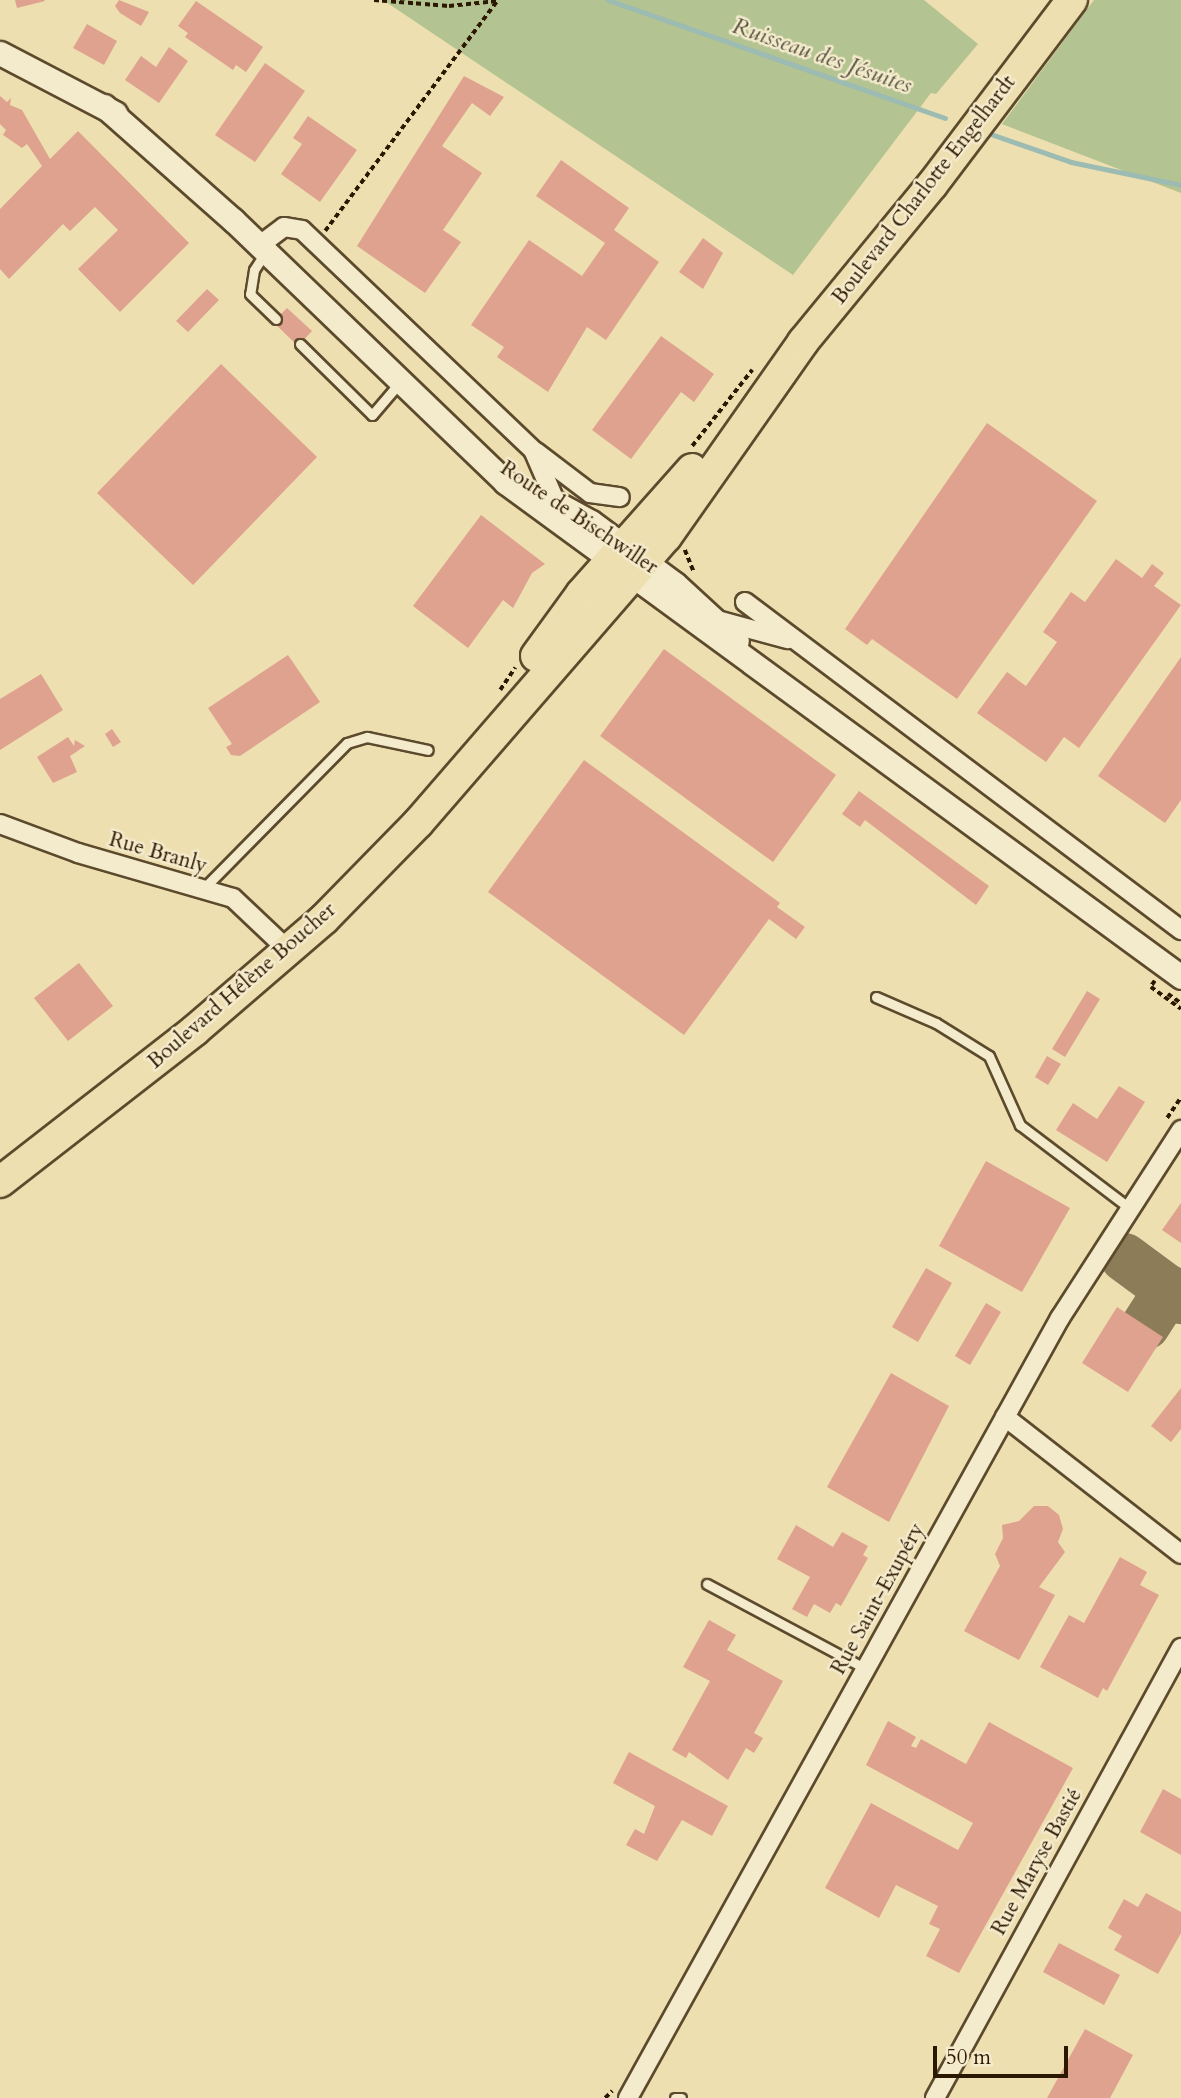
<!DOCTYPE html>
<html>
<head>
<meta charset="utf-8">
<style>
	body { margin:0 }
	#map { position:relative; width:1181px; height:2098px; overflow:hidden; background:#eedfb1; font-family:Cardo,serif }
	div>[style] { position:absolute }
	.green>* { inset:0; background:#b3c391 }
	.stream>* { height:5px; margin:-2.5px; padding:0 2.5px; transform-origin:2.5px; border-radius:2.5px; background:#9bbbb3 }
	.taxiway>* { height:49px; margin:-24.5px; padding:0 24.5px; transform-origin:24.5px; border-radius:24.5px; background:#8d7c58 }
	.building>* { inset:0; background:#dfa28e }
	.path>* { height:3.5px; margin-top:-1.75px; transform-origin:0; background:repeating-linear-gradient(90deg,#2c1800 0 5px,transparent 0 8.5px) }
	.roads { filter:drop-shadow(2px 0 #5c4a2c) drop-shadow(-2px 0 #5c4a2c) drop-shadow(0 2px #5c4a2c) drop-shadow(0 -2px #5c4a2c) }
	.service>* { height:9px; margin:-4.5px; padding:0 4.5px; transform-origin:4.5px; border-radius:4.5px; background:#f4eacc }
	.minor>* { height:18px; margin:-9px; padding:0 9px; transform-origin:9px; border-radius:9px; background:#f4eacc }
	.tertiary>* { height:23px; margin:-11.5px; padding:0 11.5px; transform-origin:11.5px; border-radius:11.5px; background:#f4eacc }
	.primary>* { height:30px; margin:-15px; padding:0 15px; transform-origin:15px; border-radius:15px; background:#eedfb1 }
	span { translate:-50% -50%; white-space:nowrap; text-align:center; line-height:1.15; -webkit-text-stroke:5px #f4eacc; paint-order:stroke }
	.street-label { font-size:21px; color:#2c1800 }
	.water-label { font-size:23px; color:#53513f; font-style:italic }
	.scale { position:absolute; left:933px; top:2046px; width:135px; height:32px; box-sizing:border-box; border:4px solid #2c1800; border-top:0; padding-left:9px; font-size:21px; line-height:24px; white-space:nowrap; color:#2c1800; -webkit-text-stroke:5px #f4eacc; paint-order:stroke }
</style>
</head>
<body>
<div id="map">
	<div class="green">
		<div style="clip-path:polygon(383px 0,924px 0,978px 44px,936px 94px,931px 93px,793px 275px)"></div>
		<div style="clip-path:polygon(1094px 0,1181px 0,1181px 193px,1002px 124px)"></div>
	</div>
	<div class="stream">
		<div style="left:608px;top:0;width:357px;rotate:19.3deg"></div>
		<div style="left:985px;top:132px;width:91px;rotate:19.2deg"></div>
		<div style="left:1071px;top:162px;width:112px;rotate:11.8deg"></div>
	</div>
	<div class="taxiway">
		<div style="left:1124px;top:1257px;width:71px;rotate:36.4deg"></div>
		<div style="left:1145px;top:1325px;width:43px;rotate:-57.4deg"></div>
	</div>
	<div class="building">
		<div style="clip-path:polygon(15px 0,44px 0,45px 1px,17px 8px)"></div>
		<div style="clip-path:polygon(119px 0,149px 12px,141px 26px,120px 13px,115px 6px)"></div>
		<div style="clip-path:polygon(196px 1px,263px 47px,246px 72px,236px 65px,233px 70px,185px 37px,188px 33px,178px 26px)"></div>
		<div style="clip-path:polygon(87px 24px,117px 41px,104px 65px,73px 48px)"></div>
		<div style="clip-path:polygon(169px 47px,188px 61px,159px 103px,125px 80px,141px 56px,156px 67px)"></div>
		<div style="clip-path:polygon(265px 63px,305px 91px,255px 162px,215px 135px)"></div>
		<div style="clip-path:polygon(464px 76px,504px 97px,490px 116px,472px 103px,442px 146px,482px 173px,443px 230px,461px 242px,425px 293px,357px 246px)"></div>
		<div style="clip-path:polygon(0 96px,7px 102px,11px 98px,10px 105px,22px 110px,50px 159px,78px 131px,189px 243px,120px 312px,78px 269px,118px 230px,95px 207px,70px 231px,63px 224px,9px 279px,0 269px,0 209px,42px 166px,27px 144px,22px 148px,3px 135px,6px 130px,0 124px)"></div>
		<div style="clip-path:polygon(308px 116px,357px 150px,320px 202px,281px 174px,302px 144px,293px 138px)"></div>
		<div style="clip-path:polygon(561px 160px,629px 208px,614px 230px,659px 262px,606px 340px,587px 327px,548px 392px,497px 357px,504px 347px,471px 325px,529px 240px,582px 276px,605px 243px,536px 196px)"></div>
		<div style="clip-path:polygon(703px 238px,723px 253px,703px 289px,679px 272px)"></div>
		<div style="clip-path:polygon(207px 289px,219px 300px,188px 332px,176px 321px)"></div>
		<div style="clip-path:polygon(287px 308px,312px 331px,298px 346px,273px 322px)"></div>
		<div style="clip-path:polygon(661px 336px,714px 374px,694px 402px,681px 392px,631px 459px,592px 430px)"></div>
		<div style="clip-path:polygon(221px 364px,317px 457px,193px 585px,97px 493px)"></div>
		<div style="clip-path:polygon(987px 423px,1097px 501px,957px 699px,872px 639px,867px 645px,845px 629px)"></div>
		<div style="clip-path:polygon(481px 515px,545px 564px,532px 573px,513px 608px,503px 600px,468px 648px,413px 606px)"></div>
		<div style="clip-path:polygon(1116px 559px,1142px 578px,1152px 564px,1164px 573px,1154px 586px,1181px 605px,1079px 748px,1064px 737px,1046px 762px,977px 713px,1007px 672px,1026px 686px,1057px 642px,1043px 632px,1071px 592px,1085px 602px)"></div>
		<div style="clip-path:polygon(664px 649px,836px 775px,773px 862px,600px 736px)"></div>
		<div style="clip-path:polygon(288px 655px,320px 702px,240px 756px,231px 755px,226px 747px,232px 744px,208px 708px)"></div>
		<div style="clip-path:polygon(1181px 657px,1181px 800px,1165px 823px,1098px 776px)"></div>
		<div style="clip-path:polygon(41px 674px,63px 710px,0 750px,0 699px)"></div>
		<div style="clip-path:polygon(112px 729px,121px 742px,113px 747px,105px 734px)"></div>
		<div style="clip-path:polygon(68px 737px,74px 746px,75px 740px,85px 746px,70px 756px,77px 772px,53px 783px,37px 757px)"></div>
		<div style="clip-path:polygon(584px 760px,780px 903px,777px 907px,805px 927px,796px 939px,769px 919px,684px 1035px,488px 892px)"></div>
		<div style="clip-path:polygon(859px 791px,989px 886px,976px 905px,865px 820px,860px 827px,842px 814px)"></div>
		<div style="clip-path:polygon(79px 963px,113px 1006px,68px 1041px,34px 998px)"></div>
		<div style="clip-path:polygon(1087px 991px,1100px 999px,1065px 1057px,1052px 1049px)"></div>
		<div style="clip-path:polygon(1047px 1056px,1061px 1064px,1048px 1085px,1035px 1077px)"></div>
		<div style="clip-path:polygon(1119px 1086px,1145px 1102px,1107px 1162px,1056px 1130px,1073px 1103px,1097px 1119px)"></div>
		<div style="clip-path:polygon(986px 1161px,1070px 1208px,1022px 1292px,939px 1246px)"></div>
		<div style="clip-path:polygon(1181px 1203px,1181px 1243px,1162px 1230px)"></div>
		<div style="clip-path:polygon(926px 1268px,952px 1283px,918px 1342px,892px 1327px)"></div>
		<div style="clip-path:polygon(986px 1303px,1001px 1312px,970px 1365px,955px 1356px)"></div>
		<div style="clip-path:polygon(1117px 1307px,1163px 1337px,1128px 1392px,1082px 1363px)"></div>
		<div style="clip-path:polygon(891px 1373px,949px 1406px,889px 1522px,827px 1487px)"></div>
		<div style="clip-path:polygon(1181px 1388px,1181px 1429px,1171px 1442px,1151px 1426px)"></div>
		<div style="clip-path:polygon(1034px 1506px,1048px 1506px,1059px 1515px,1063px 1529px,1058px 1542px,1065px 1552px,1039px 1587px,1055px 1595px,1019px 1660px,964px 1631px,1000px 1566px,995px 1554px,1003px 1538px,1002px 1525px,1019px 1521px)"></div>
		<div style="clip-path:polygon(796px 1525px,833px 1547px,842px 1532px,868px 1546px,863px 1555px,868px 1558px,841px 1606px,836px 1603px,830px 1613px,814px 1604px,807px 1617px,792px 1609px,810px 1577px,777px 1559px)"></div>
		<div style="clip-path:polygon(1120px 1557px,1147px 1572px,1140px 1585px,1159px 1595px,1107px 1691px,1103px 1688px,1098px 1698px,1040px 1667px,1069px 1615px,1084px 1623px)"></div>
		<div style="clip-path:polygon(709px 1620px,736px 1635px,727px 1650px,783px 1681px,754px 1733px,763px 1738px,754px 1753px,746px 1748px,728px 1780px,689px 1752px,686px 1758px,672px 1750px,710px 1681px,683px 1667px)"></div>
		<div style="clip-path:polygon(888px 1721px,916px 1737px,911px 1746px,916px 1748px,921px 1739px,966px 1764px,989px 1722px,1073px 1768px,959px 1973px,926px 1956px,940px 1929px,929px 1924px,938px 1906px,896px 1885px,879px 1918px,825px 1888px,871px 1803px,958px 1850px,973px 1823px,866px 1765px)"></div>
		<div style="clip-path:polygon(629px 1752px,728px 1806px,712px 1836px,682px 1820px,657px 1861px,626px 1845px,635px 1829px,644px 1834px,655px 1806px,613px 1783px)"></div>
		<div style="clip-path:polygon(1163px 1789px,1181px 1799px,1181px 1855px,1140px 1832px)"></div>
		<div style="clip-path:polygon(1146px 1893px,1181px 1912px,1181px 1933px,1158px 1974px,1114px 1950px,1122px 1936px,1108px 1928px,1124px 1899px,1138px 1907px)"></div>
		<div style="clip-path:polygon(1059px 1943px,1120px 1975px,1104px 2005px,1043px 1972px)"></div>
		<div style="clip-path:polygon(1085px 2029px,1133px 2055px,1110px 2098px,1047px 2098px)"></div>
	</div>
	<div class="path">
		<div style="left:374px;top:0;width:75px;rotate:4.6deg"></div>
		<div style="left:449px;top:6px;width:48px;rotate:-5.9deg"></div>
		<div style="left:325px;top:231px;width:289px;rotate:-53.2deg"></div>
		<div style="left:692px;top:446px;width:97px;rotate:-51.7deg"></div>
		<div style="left:685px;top:550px;width:24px;rotate:68deg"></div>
		<div style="left:500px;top:690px;width:27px;rotate:-56deg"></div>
		<div style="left:1155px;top:981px;width:7px;rotate:124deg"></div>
		<div style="left:1151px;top:987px;width:37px;rotate:36deg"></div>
		<div style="left:1168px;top:994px;width:16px;rotate:35deg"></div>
		<div style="left:1167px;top:1118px;width:25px;rotate:-56deg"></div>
		<div style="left:605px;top:2098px;width:10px;rotate:-45deg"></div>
	</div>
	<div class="roads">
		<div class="service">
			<div style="left:265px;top:253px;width:20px;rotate:123deg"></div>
			<div style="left:254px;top:270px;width:24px;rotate:99deg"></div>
			<div style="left:250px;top:294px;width:36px;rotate:44deg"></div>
			<div style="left:300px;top:344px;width:101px;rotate:44.6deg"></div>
			<div style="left:372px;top:415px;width:45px;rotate:-49.5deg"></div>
			<div style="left:203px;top:889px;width:205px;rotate:-45.4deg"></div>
			<div style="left:347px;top:743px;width:21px;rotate:-17deg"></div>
			<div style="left:367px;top:737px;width:62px;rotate:12deg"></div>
			<div style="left:876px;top:997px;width:65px;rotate:23.4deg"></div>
			<div style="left:936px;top:1023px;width:62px;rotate:31.9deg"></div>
			<div style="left:989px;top:1056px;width:76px;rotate:65.8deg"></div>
			<div style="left:1020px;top:1125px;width:136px;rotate:37.2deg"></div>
			<div style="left:707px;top:1584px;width:180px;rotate:28.1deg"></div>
			<div style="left:675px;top:2098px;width:6px"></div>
		</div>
		<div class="minor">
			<div style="left:260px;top:245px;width:30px;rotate:-37deg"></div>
			<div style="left:284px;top:227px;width:18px;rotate:9deg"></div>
			<div style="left:302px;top:230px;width:319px;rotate:43.6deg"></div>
			<div style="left:533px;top:450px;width:58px;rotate:66.5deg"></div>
			<div style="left:536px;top:452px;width:68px;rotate:37.2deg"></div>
			<div style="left:590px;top:493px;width:30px;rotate:8deg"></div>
			<div style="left:745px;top:602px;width:546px;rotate:36.95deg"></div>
			<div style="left:717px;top:620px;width:73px;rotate:15.2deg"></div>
			<div style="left:0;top:824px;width:83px;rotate:20.4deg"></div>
			<div style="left:78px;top:853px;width:161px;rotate:16.2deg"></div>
			<div style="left:233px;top:898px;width:76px;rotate:43.4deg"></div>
			<div style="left:1005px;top:1417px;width:223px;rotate:37.9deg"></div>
			<div style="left:628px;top:2098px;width:892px;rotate:-61.02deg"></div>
			<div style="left:1060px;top:1318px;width:224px;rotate:-57.2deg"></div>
			<div style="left:935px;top:2098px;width:513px;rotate:-61.34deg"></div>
		</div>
		<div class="tertiary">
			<div style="left:0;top:53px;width:130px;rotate:27.6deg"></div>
			<div style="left:104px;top:106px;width:172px;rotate:41.5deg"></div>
			<div style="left:233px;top:220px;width:378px;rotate:43.9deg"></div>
			<div style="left:505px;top:482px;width:838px;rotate:36.21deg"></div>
			<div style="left:538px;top:493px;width:60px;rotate:28.7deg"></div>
			<div style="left:591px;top:522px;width:104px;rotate:36.4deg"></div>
			<div style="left:675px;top:584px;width:84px;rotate:42.6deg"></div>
		</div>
		<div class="primary">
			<div style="left:536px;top:656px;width:77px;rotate:-54deg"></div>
			<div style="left:581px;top:594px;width:167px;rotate:-48.4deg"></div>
			<div style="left:0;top:1182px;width:247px;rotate:-37.9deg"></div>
			<div style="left:195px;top:1030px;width:170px;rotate:-40.7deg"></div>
			<div style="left:324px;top:919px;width:134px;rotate:-45.6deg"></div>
			<div style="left:418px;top:823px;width:379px;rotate:-49.1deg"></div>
			<div style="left:666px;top:537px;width:238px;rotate:-54.9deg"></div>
			<div style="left:803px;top:342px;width:203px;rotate:-50.6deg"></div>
			<div style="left:932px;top:185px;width:232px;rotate:-52.9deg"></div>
		</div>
	</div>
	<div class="street-label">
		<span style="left:924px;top:190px;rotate:-52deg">Boulevard Charlotte Engelhardt</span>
		<span style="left:579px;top:518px;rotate:34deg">Route de Bischwiller</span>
		<span style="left:158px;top:853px;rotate:16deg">Rue Branly</span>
		<span style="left:242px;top:986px;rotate:-41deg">Boulevard Hélène Boucher</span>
		<span style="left:878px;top:1599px;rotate:-61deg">Rue Saint-Exupéry</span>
		<span style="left:1037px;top:1862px;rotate:-61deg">Rue Maryse Bastié</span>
	</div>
	<div class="water-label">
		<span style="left:822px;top:56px;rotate:19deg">Ruisseau des Jésuites</span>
	</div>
	<div class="scale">50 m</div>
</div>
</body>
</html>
